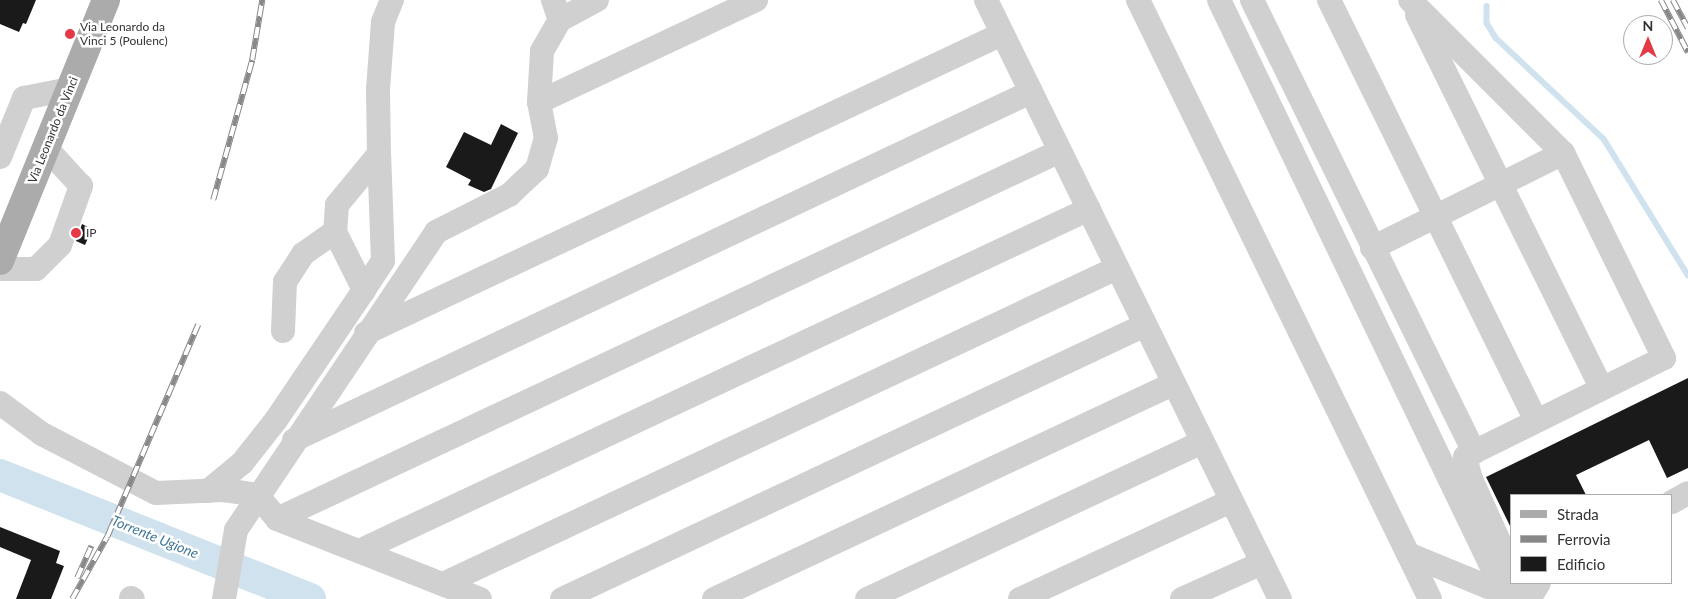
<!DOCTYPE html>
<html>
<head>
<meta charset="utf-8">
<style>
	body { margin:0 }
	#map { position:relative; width:1688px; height:599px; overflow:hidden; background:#fff; font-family:Lato,sans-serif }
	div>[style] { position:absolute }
	.stream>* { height:5.5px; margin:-2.75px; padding:0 2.75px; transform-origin:2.75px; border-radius:2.75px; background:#cfe2ee }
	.river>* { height:32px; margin:-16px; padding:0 16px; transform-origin:16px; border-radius:16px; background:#cfe2ee }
	.building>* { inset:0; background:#1a1a1a }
	.minor>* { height:24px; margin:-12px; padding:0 12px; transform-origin:12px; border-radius:12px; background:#d0d0d0 }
	.major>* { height:28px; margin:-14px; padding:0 14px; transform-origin:14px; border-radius:14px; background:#ababab }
	.rail>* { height:5.5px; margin-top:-2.75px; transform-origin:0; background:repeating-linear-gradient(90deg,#fff 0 11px,#888 0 22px); box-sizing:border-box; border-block:1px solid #888 }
	.dots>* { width:14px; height:14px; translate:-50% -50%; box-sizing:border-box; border:2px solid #fff; border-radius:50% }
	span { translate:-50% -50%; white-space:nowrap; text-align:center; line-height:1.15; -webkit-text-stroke:5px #fff; paint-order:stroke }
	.poi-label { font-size:12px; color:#333 }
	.left { translate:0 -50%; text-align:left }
	.street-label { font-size:12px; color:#333 }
	.water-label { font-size:14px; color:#3f7597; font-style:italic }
	.legend { position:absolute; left:1510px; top:494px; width:162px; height:90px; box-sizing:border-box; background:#fff; border:1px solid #adadad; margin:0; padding:6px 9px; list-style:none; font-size:15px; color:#333 }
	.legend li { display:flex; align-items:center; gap:10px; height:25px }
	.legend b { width:25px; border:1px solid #adadad }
	.north { position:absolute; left:1623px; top:15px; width:50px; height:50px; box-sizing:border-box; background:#fff; border:1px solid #adadad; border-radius:50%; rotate:0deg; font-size:14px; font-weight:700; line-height:20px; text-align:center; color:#333 }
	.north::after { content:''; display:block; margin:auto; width:18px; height:22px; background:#e63946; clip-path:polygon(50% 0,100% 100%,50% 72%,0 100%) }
</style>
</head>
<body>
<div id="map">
	<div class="stream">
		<div style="left:1487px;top:6px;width:17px;rotate:90deg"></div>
		<div style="left:1487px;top:23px;width:17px;rotate:59deg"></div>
		<div style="left:1496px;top:38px;width:148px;rotate:43.1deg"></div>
		<div style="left:1604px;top:139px;width:160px;rotate:58.3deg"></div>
	</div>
	<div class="river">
		<div style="left:0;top:475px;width:334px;rotate:21.8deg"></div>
	</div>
	<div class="building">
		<div style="clip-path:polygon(0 0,36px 0,26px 24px,23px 23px,19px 32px,0 24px)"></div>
		<div style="clip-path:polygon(501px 124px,518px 133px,491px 189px,484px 192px,468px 185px,471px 180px,446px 167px,464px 132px,491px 145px)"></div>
		<div style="clip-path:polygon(82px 224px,92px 229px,85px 245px,76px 241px)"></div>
		<div style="clip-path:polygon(1688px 378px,1688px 468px,1667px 478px,1649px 440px,1576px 475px,1586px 495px,1512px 495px,1512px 530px,1486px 477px)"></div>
		<div style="clip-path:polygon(0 527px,60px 551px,56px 563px,64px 566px,51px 599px,16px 599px,31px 560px,0 547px)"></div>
	</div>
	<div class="minor">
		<div style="left:553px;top:0;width:21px;rotate:71deg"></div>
		<div style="left:986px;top:0;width:667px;rotate:63.86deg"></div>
		<div style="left:1138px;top:0;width:666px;rotate:64.01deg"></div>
		<div style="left:1219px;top:0;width:625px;rotate:64.3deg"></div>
		<div style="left:1490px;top:563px;width:49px;rotate:47.5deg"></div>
		<div style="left:1252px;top:0;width:504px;rotate:63.84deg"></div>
		<div style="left:1474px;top:452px;width:212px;rotate:-26.3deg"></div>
		<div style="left:1664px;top:358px;width:229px;rotate:-116.2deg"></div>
		<div style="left:1563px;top:153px;width:216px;rotate:-135deg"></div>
		<div style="left:1329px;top:0;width:468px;rotate:63.8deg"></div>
		<div style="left:1417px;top:15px;width:415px;rotate:63.7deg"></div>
		<div style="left:539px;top:102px;width:240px;rotate:-25.2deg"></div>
		<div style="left:379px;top:154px;width:65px;rotate:-90.9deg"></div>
		<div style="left:378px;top:89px;width:67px;rotate:-85.7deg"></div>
		<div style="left:383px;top:22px;width:24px;rotate:-68deg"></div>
		<div style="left:0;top:157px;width:64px;rotate:-67.9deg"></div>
		<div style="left:24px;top:98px;width:47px;rotate:-11.1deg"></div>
		<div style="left:1372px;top:248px;width:213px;rotate:-26.4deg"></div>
		<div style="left:0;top:269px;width:36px"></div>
		<div style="left:36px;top:269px;width:34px;rotate:-45deg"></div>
		<div style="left:60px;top:245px;width:63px;rotate:-70.4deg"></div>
		<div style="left:81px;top:186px;width:52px;rotate:-132.6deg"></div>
		<div style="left:283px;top:331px;width:49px;rotate:-87.7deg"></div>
		<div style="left:285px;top:282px;width:33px;rotate:-57deg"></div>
		<div style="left:303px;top:254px;width:39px;rotate:-35deg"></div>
		<div style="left:366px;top:333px;width:703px;rotate:-25.18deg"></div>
		<div style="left:0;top:403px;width:52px;rotate:36.4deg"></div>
		<div style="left:42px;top:434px;width:128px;rotate:27.4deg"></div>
		<div style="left:156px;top:493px;width:67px;rotate:-2.6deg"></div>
		<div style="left:223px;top:490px;width:34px;rotate:8deg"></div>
		<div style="left:257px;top:495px;width:31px;rotate:50deg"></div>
		<div style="left:277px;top:519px;width:218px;rotate:21.5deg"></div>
		<div style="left:294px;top:440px;width:815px;rotate:-25.28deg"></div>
		<div style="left:1474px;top:452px;width:10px;rotate:151deg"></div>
		<div style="left:1465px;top:457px;width:23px;rotate:75deg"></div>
		<div style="left:1471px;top:479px;width:100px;rotate:65.7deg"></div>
		<div style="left:208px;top:491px;width:44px;rotate:-39.5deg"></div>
		<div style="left:242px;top:463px;width:55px;rotate:-51.7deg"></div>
		<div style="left:276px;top:420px;width:157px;rotate:-55.9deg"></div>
		<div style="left:364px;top:290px;width:35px;rotate:-57deg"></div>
		<div style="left:383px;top:261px;width:107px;rotate:-92.1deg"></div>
		<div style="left:379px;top:154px;width:66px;rotate:129.5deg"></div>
		<div style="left:337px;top:205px;width:27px;rotate:94deg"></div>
		<div style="left:335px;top:232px;width:65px;rotate:63.4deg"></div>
		<div style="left:1672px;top:502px;width:18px;rotate:-29deg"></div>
		<div style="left:277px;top:519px;width:865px;rotate:-25.17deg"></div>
		<div style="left:359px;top:551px;width:806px;rotate:-25.1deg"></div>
		<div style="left:1408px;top:554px;width:118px;rotate:22.4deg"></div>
		<div style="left:443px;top:584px;width:744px;rotate:-25.12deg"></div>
		<div style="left:131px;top:598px;width:2px;rotate:27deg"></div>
		<div style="left:224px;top:599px;width:70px;rotate:-80.1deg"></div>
		<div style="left:236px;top:530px;width:359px;rotate:-56.1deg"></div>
		<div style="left:436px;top:232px;width:82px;rotate:-26.9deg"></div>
		<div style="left:509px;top:195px;width:38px;rotate:-43deg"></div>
		<div style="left:537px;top:169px;width:32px;rotate:-74deg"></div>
		<div style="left:546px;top:138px;width:37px;rotate:-101deg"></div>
		<div style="left:539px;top:102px;width:51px;rotate:-86.6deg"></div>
		<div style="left:542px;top:51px;width:36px;rotate:-60deg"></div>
		<div style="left:560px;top:20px;width:42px;rotate:-28.4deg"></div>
		<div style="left:562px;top:599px;width:644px;rotate:-25.17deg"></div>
		<div style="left:714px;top:599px;width:507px;rotate:-25.1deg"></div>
		<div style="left:867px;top:599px;width:370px;rotate:-25.1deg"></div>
		<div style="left:1020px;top:599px;width:233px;rotate:-24.9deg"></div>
		<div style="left:1182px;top:599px;width:88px;rotate:-24.2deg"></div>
		<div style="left:1529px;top:599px;width:19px;rotate:-58deg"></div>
	</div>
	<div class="major">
		<div style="left:0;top:261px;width:282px;rotate:-67.9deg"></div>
	</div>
	<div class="rail">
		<div style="left:1661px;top:0;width:59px;rotate:62.6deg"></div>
		<div style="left:1673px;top:0;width:32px;rotate:62deg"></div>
		<div style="left:213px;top:200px;width:145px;rotate:-74.4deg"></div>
		<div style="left:252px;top:60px;width:61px;rotate:-80.5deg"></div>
		<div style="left:77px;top:578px;width:35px;rotate:-66deg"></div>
		<div style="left:72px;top:599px;width:71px;rotate:-60.6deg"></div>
		<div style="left:107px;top:537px;width:231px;rotate:-66.8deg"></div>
	</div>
	<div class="dots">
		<div style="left:70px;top:34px;background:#e63946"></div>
		<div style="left:76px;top:233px;background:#e63946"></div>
	</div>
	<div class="poi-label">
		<span class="left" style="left:80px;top:34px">Via Leonardo da<br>Vinci 5 (Poulenc)</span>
		<span class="left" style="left:86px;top:233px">IP</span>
	</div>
	<div class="street-label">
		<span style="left:53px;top:130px;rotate:-68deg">Via Leonardo da Vinci</span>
	</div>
	<div class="water-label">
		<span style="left:155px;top:537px;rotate:22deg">Torrente Ugione</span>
	</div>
	<ul class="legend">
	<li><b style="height:6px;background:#ababab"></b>Strada</li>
	<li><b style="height:6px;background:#888"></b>Ferrovia</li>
	<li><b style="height:14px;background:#1a1a1a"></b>Edificio</li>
	</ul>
	<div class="north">N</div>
</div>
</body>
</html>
